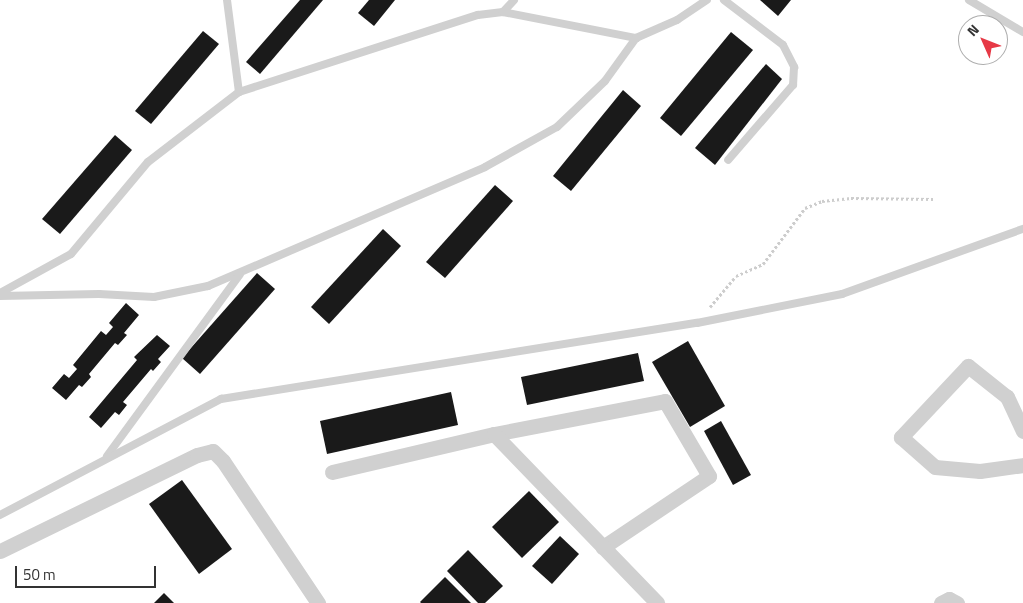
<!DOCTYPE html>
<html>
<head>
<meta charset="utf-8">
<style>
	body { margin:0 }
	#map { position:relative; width:1023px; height:603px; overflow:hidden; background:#fff; font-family:"Titillium Web",sans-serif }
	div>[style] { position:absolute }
	.building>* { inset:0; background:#1a1a1a }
	.path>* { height:3px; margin-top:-1.5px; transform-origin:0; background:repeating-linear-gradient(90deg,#cdcdcd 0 2.5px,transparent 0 5px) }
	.lane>* { height:8px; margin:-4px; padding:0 4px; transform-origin:4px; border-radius:4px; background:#d0d0d0 }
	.street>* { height:15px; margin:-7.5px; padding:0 7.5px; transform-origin:7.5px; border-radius:7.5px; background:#d0d0d0 }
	span { translate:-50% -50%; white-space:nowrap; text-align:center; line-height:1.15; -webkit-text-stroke:5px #fff; paint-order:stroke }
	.north { position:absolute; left:958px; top:15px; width:50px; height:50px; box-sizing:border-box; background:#fff; border:1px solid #adadad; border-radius:50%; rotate:314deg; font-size:14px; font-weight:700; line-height:20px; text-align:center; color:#333 }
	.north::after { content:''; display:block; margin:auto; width:18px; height:22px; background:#e63946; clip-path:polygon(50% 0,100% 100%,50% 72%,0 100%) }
	.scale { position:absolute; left:15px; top:566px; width:141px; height:22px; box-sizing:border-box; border:2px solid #333; border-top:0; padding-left:6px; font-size:15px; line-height:18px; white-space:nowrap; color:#333; -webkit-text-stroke:4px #fff; paint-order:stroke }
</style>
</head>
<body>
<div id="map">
	<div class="building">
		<div style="clip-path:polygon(300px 0,323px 0,260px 74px,246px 62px)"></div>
		<div style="clip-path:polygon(369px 0,395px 0,374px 26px,358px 13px)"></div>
		<div style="clip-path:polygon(760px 0,791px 0,778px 16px)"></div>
		<div style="clip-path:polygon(203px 31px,219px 44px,151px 124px,135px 111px)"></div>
		<div style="clip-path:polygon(731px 32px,753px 50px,681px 136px,660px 118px)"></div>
		<div style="clip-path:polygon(766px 64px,782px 79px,715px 165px,695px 148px)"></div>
		<div style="clip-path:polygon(623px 90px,641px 106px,571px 191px,553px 176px)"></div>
		<div style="clip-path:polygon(115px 135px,132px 150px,60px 234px,42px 219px)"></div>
		<div style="clip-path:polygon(495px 185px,513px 201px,445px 278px,426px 262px)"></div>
		<div style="clip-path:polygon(383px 229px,401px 246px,329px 324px,311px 307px)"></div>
		<div style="clip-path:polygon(257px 273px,275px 289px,200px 374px,182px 358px)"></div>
		<div style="clip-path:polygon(126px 303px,139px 315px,124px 333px,127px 335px,118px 345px,115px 343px,89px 374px,91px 377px,82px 387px,79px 385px,66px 400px,52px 388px,64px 374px,69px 378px,77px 369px,73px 365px,101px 331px,106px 335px,113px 327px,109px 323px)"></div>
		<div style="clip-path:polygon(157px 335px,170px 346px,158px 359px,161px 362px,153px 371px,151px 369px,123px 402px,127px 405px,119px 415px,115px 412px,101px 428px,89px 417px,137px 360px,134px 357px)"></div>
		<div style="clip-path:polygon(688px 341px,725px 406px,690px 427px,652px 362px)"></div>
		<div style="clip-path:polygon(638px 353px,644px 381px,527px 405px,521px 377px)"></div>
		<div style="clip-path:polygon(451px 392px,458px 425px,327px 454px,320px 421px)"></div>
		<div style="clip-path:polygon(721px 421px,751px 475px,733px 485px,704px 431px)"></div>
		<div style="clip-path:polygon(182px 480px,232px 549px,199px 574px,149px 504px)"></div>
		<div style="clip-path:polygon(529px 491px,559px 522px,522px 558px,492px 527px)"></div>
		<div style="clip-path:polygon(560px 536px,579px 554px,552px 584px,532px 566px)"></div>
		<div style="clip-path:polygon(468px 550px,503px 586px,485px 603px,478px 603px,447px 571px)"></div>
		<div style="clip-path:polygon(445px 577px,471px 603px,421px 603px,420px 602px)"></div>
		<div style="clip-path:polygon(164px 593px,174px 603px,154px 603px)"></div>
	</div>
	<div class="path">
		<div style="left:710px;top:307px;width:40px;rotate:-50deg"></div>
		<div style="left:736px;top:276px;width:30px;rotate:-24deg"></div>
		<div style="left:763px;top:264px;width:70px;rotate:-53.1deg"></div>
		<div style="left:805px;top:208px;width:18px;rotate:-22deg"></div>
		<div style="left:822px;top:201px;width:29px;rotate:-6deg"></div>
		<div style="left:851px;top:198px;width:82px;rotate:0.7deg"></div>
	</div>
	<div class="lane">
		<div style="left:227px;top:0;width:93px;rotate:82.6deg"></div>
		<div style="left:724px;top:0;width:74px;rotate:37.3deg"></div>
		<div style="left:783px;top:45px;width:25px;rotate:63deg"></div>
		<div style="left:794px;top:67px;width:18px;rotate:93deg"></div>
		<div style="left:793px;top:85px;width:99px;rotate:130.9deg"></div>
		<div style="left:969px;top:0;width:63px;rotate:30.7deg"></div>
		<div style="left:503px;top:12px;width:136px;rotate:11.1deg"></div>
		<div style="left:636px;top:38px;width:45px;rotate:-23.7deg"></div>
		<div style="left:677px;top:20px;width:36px;rotate:-34deg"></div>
		<div style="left:0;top:293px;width:81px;rotate:-28.8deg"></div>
		<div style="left:71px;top:254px;width:120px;rotate:-50.1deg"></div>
		<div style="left:148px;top:162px;width:115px;rotate:-37.6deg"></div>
		<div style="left:239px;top:92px;width:251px;rotate:-17.9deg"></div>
		<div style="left:478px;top:15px;width:25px;rotate:-7deg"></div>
		<div style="left:503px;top:12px;width:16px;rotate:-47deg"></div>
		<div style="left:0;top:296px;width:99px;rotate:-1.2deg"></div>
		<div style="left:99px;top:294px;width:55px;rotate:3.1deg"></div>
		<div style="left:154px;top:297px;width:55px;rotate:-11.5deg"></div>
		<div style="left:208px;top:286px;width:301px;rotate:-23.2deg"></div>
		<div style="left:485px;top:167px;width:82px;rotate:-29.1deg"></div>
		<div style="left:557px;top:127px;width:66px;rotate:-43.8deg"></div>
		<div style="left:605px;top:81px;width:53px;rotate:-54.2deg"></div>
		<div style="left:107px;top:456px;width:225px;rotate:-53.8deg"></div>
		<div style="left:0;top:515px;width:250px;rotate:-27.7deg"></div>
		<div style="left:221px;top:399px;width:482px;rotate:-9.1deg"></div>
		<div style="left:697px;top:323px;width:148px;rotate:-11.3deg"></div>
		<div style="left:842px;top:294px;width:192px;rotate:-19.8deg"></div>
	</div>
	<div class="street">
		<div style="left:1023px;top:431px;width:38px;rotate:-115deg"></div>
		<div style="left:1007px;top:397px;width:50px;rotate:-141.5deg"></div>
		<div style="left:968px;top:366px;width:98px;rotate:133.3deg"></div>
		<div style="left:901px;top:437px;width:45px;rotate:41.4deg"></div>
		<div style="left:935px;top:467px;width:45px;rotate:5.1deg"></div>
		<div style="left:980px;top:471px;width:43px;rotate:-7.9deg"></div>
		<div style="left:494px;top:434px;width:174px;rotate:-10.9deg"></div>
		<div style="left:665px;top:401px;width:87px;rotate:59.6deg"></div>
		<div style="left:709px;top:476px;width:128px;rotate:146.2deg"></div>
		<div style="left:332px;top:472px;width:166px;rotate:-13.2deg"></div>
		<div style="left:494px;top:434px;width:235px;rotate:46deg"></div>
		<div style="left:0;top:551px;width:219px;rotate:-26deg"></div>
		<div style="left:197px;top:455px;width:16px;rotate:-14deg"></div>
		<div style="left:213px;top:451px;width:14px;rotate:45deg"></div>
		<div style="left:223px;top:461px;width:171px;rotate:56.2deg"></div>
		<div style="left:941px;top:603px;width:9px;rotate:-27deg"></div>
		<div style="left:949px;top:599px;width:9px;rotate:27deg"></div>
	</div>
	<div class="north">N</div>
	<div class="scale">50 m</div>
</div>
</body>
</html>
